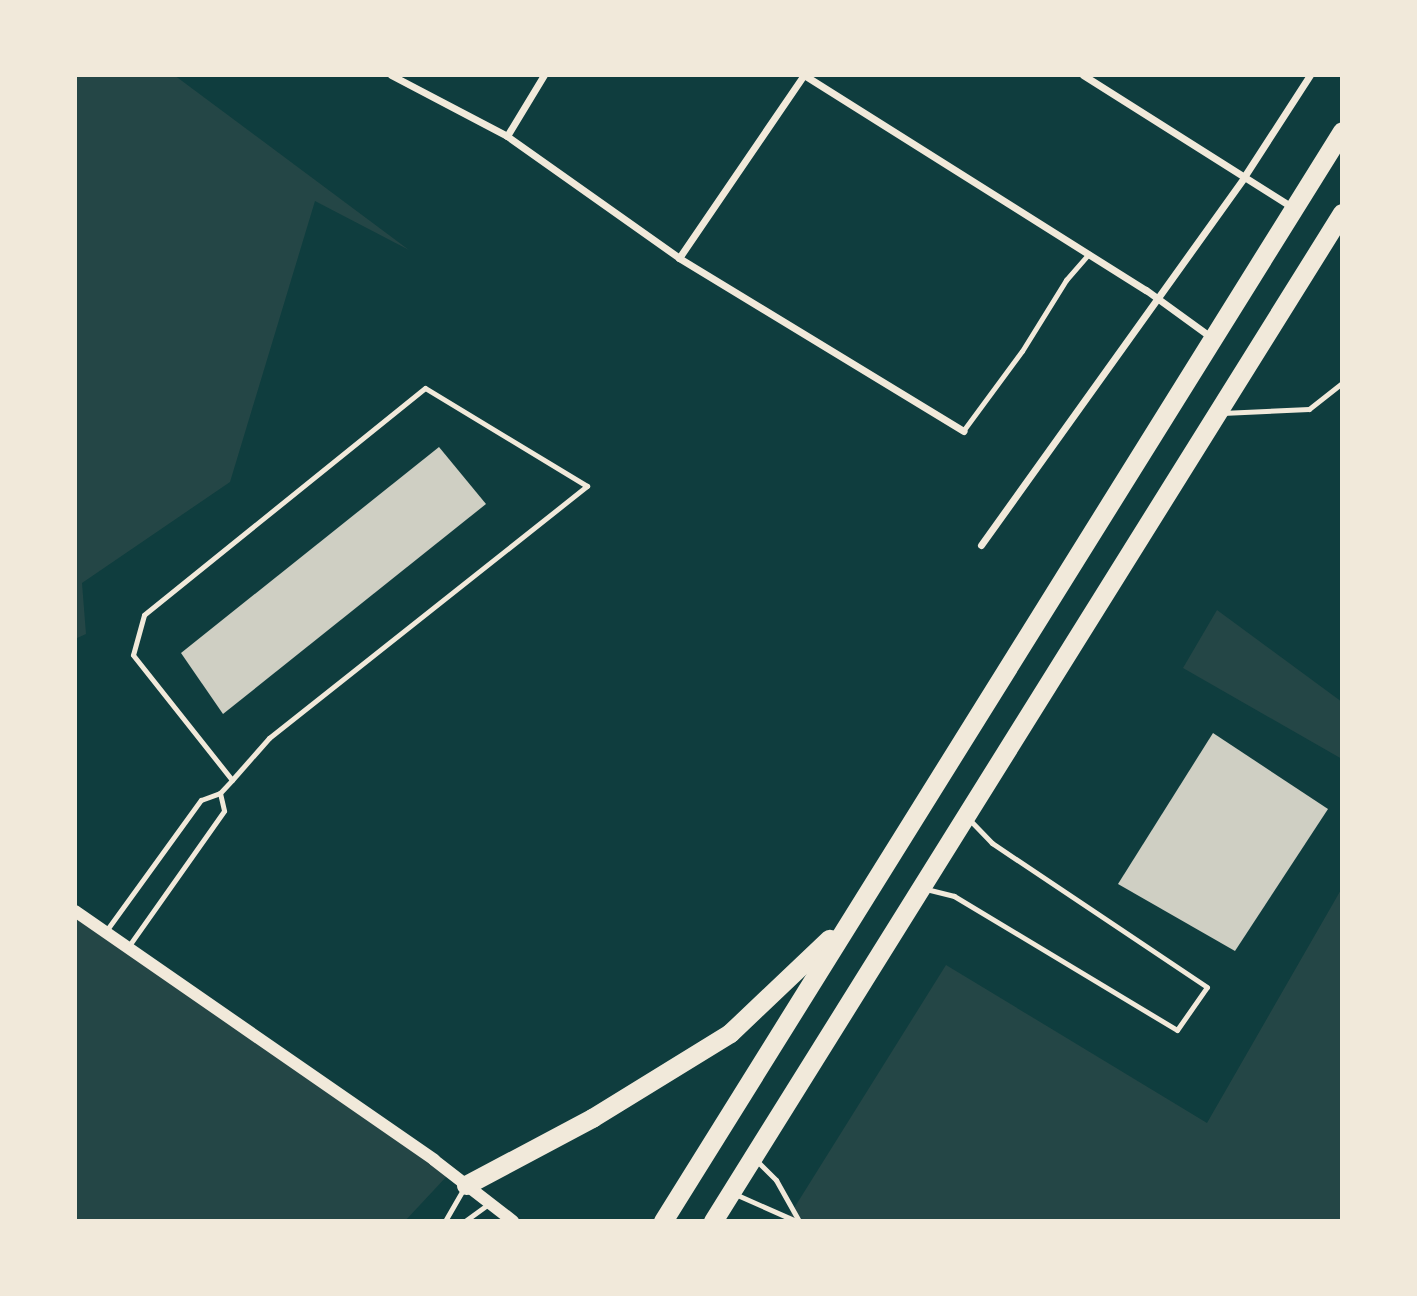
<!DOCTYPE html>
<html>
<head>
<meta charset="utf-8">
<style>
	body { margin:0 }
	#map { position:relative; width:1417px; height:1296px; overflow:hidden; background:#0f3d3e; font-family:Helvetica,sans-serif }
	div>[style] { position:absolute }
	.green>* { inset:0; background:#244646 }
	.building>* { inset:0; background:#cfcfc3 }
	.service>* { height:5px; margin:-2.5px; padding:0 2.5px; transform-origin:2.5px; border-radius:2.5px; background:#f1e9da }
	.minor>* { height:7px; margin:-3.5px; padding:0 3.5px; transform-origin:3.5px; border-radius:3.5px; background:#f1e9da }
	.tertiary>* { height:12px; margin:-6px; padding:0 6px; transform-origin:6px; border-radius:6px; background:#f1e9da }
	.trunk>* { height:19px; margin:-9.5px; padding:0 9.5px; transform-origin:9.5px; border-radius:9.5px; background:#f1e9da }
	span { translate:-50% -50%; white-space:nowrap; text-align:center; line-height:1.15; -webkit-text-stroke:5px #f1e9da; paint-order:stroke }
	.frame { position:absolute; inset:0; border:77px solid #f1e9da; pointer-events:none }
</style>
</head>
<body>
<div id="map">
	<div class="green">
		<div style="clip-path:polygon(75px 75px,174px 75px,409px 250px,315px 201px,230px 482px,82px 583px,86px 634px,75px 639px)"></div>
		<div style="clip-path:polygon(1217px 610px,1342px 702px,1342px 759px,1183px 668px)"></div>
		<div style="clip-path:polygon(1342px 888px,1342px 1221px,786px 1221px,946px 965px,1207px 1123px)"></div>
		<div style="clip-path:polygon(75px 915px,447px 1176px,405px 1221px,75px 1221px)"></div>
	</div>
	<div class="building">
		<div style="clip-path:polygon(439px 447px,486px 504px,223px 714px,181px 653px)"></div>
		<div style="clip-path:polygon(1213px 733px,1328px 809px,1235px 951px,1118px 884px)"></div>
	</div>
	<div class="service">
		<div style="left:1222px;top:413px;width:87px;rotate:-2.6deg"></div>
		<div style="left:1309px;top:409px;width:42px;rotate:-38.2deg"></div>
		<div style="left:963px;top:431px;width:99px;rotate:-53.6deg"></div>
		<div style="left:1022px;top:351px;width:84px;rotate:-58.2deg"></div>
		<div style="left:1066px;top:280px;width:35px;rotate:-49deg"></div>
		<div style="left:220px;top:793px;width:18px;rotate:-47deg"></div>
		<div style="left:232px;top:780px;width:56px;rotate:-48.6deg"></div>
		<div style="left:269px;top:738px;width:406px;rotate:-38.4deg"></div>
		<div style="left:587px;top:486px;width:189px;rotate:-148.8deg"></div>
		<div style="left:425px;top:388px;width:361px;rotate:141.1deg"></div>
		<div style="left:144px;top:615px;width:41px;rotate:105.4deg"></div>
		<div style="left:133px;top:655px;width:159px;rotate:51.6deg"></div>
		<div style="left:926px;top:889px;width:29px;rotate:14deg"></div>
		<div style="left:954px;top:896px;width:260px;rotate:31deg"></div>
		<div style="left:1177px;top:1030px;width:52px;rotate:-55.1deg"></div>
		<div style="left:1207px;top:987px;width:259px;rotate:-146.2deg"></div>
		<div style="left:992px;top:843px;width:33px;rotate:-134deg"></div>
		<div style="left:106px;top:931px;width:162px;rotate:-54.1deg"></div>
		<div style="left:201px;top:800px;width:20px;rotate:-20deg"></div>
		<div style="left:220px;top:793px;width:18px;rotate:77deg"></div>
		<div style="left:224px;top:811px;width:166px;rotate:125.2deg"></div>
		<div style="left:757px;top:1161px;width:27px;rotate:45deg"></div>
		<div style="left:776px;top:1180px;width:47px;rotate:60.7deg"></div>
		<div style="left:735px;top:1194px;width:67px;rotate:23.9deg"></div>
		<div style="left:445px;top:1221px;width:38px;rotate:-60deg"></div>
		<div style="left:465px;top:1221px;width:29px;rotate:-36deg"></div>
	</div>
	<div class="minor">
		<div style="left:391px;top:75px;width:131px;rotate:27.7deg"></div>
		<div style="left:507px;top:136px;width:211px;rotate:35.3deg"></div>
		<div style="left:679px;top:258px;width:333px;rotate:31.3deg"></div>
		<div style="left:804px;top:75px;width:404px;rotate:32.2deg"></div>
		<div style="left:1146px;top:290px;width:82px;rotate:36deg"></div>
		<div style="left:1083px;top:75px;width:249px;rotate:32.3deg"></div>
		<div style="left:507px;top:136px;width:71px;rotate:-58.8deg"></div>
		<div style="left:679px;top:258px;width:222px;rotate:-55.7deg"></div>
		<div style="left:981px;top:545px;width:452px;rotate:-54.4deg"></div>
		<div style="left:1244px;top:177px;width:121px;rotate:-57.1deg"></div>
	</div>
	<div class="tertiary">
		<div style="left:75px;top:911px;width:437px;rotate:34.7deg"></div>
		<div style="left:434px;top:1160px;width:100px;rotate:37.7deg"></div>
	</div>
	<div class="trunk">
		<div style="left:466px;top:1185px;width:143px;rotate:-28deg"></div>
		<div style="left:592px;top:1118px;width:162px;rotate:-31.6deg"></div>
		<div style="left:730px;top:1033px;width:137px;rotate:-43.5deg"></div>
		<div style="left:663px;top:1221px;width:1284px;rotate:-58.08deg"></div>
		<div style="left:713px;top:1221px;width:1188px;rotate:-58.04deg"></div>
	</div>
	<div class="frame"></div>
</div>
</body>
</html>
